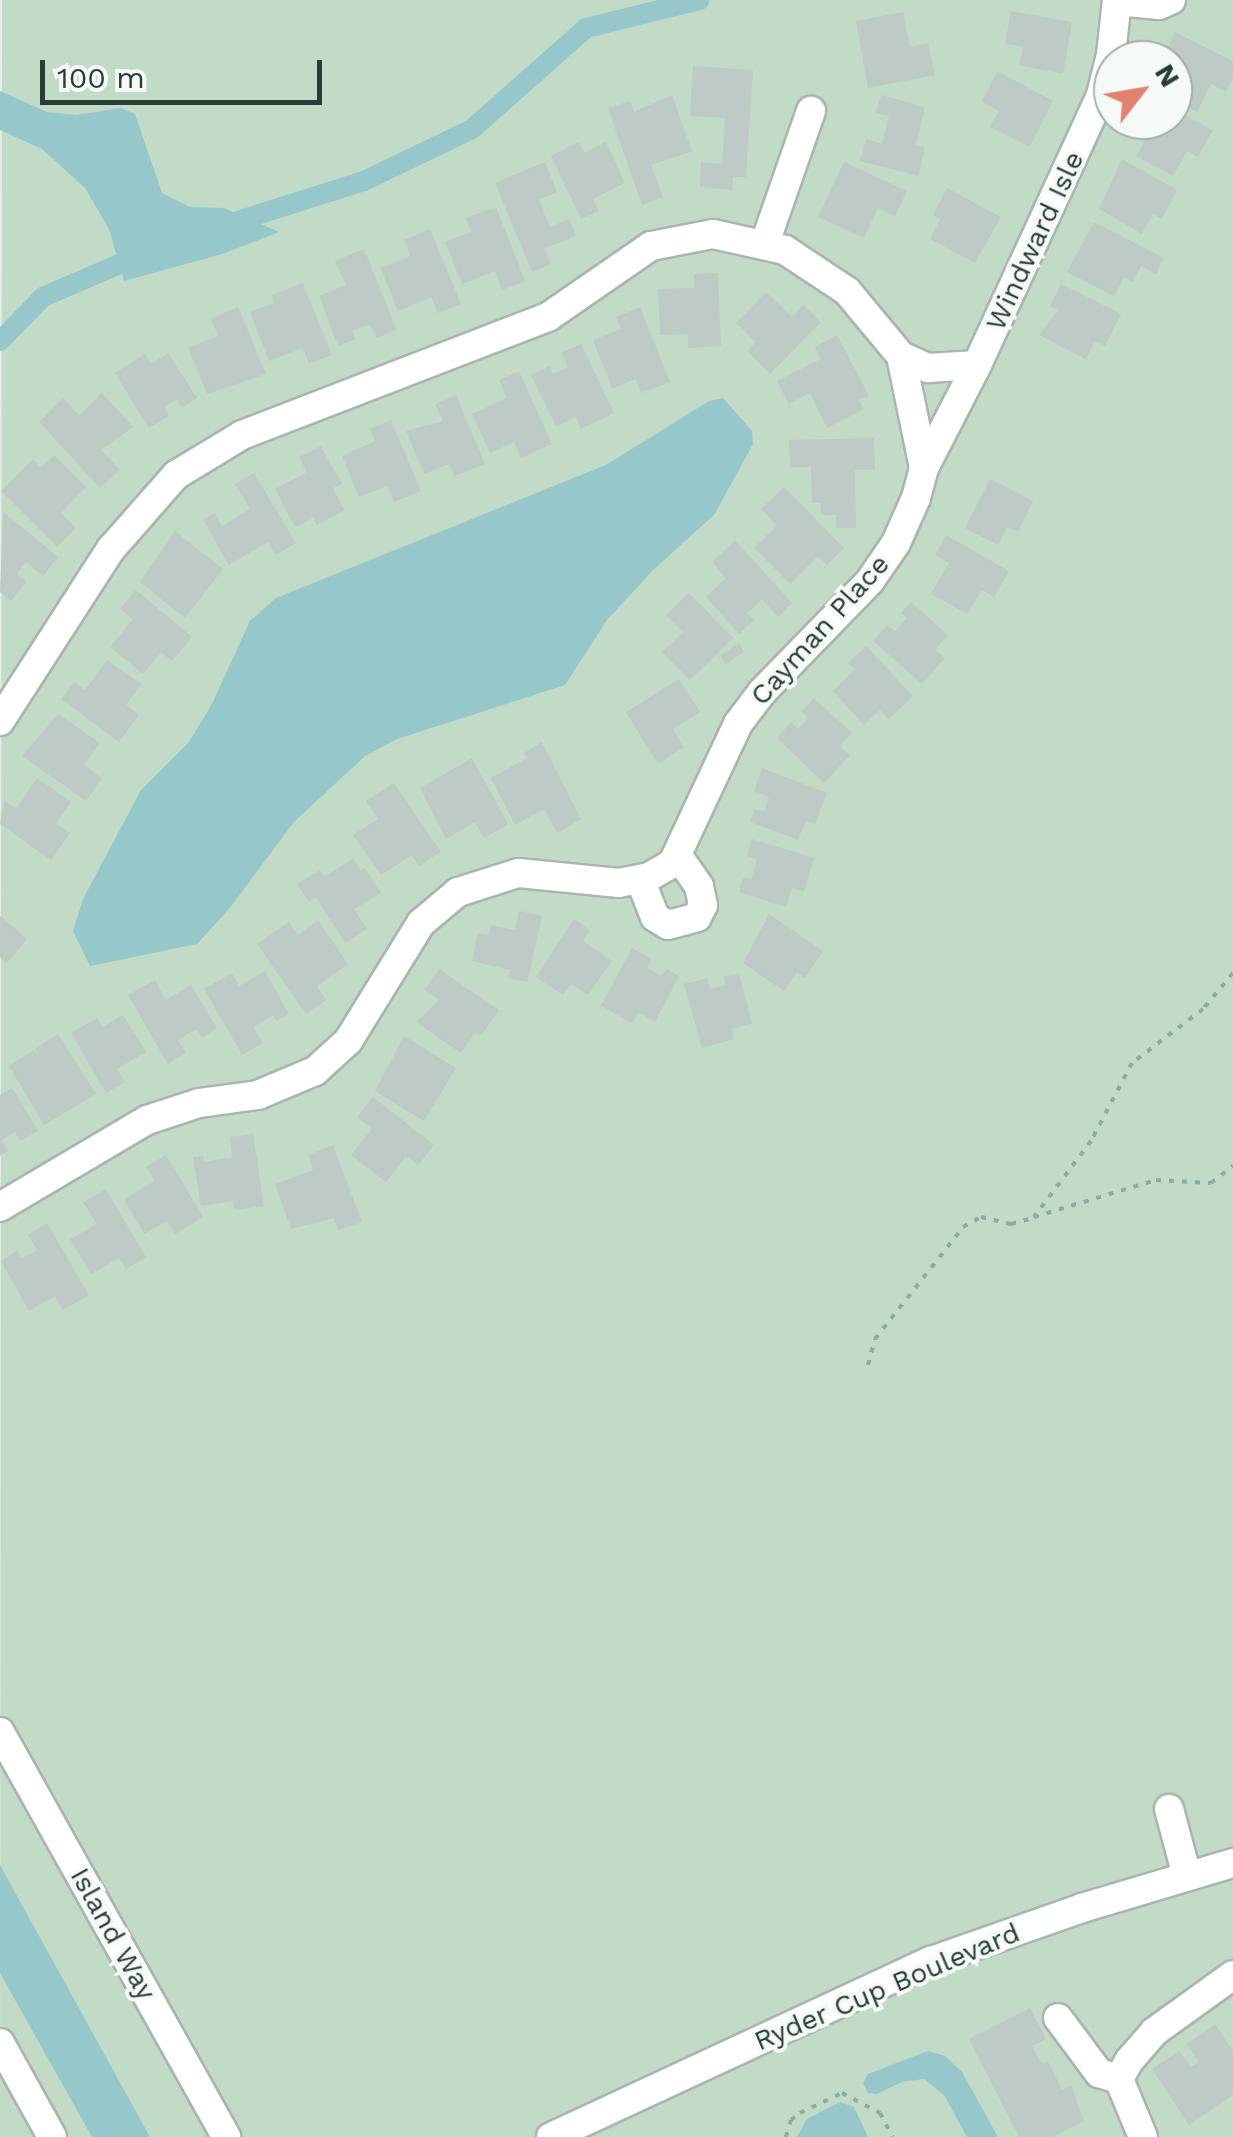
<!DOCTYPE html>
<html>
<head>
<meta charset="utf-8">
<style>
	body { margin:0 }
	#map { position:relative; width:1233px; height:2137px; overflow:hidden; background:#e6ede9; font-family:"Work Sans",sans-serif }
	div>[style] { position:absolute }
	.green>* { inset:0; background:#c1dbc6 }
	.water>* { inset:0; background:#95c7cb }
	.canal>* { height:20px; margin:-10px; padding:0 10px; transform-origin:10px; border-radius:10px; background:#95c7cb }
	.building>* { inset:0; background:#becac5 }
	.path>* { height:4px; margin-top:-2px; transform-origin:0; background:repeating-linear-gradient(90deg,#8aad9f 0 5px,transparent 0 13px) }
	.roads { filter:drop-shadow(2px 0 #a9b5af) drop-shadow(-2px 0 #a9b5af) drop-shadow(0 2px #a9b5af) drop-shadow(0 -2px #a9b5af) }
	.minor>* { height:28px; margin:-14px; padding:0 14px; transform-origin:14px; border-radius:14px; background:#fff }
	span { translate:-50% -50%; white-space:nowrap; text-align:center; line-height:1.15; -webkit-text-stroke:8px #f6faf7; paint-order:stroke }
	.street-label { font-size:28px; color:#273d35 }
	.north { position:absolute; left:1093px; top:40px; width:100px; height:100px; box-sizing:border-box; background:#f6faf7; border:2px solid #a3aea9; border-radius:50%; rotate:59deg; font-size:28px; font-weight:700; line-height:40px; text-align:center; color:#273d35 }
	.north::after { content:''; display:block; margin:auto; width:35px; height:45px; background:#e2826f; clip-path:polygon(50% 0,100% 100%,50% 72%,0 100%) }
	.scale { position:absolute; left:40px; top:60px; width:282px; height:45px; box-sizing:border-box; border:5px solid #273d35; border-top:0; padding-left:12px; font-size:30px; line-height:35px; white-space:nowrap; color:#273d35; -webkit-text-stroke:8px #f6faf7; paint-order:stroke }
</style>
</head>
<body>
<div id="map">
	<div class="green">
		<div style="clip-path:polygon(evenodd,2px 0,1233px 0,1233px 2137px,0 2137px,2px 0,1113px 60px,1173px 60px,1173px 120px,1113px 120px,1113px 60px)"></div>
	</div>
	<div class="water">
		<div style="clip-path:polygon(0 91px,47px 112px,76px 115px,121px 108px,135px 114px,162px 193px,190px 207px,224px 208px,279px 232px,222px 254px,124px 281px,109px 229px,85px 188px,42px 149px,0 130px)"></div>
		<div style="clip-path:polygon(723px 398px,752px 431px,753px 444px,714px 515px,654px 569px,607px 620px,565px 685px,397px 739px,365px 756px,294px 822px,229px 909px,197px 944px,90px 966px,73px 931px,83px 899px,141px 790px,189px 742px,212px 704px,250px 621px,276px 598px,606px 465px,709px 401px)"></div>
		<div style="clip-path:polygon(0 1865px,22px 1905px,150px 2137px,92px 2137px,0 1973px)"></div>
		<div style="clip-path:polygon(928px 2051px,945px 2056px,962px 2072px,998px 2137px,967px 2137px,944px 2095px,924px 2079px,902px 2082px,877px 2094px,868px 2093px,863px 2083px,868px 2074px)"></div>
		<div style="clip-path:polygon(840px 2102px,854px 2107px,868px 2137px,797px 2137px,807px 2119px)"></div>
	</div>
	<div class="canal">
		<div style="left:222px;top:226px;width:149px;rotate:-17.6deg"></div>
		<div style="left:364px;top:181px;width:120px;rotate:-25.7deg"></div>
		<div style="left:472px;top:129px;width:152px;rotate:-41.5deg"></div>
		<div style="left:586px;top:28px;width:117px;rotate:-13.8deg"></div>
		<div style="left:0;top:341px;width:62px;rotate:-45.7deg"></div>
		<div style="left:43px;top:297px;width:109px;rotate:-23.3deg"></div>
	</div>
	<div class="building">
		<div style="clip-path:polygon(1011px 11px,1072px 22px,1063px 74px,1019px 65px,1023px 47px,1005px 43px)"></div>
		<div style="clip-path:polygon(903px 12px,910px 47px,928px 43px,935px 75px,868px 88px,856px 21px)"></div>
		<div style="clip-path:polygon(1175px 32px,1233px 61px,1233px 78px,1226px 92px,1211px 84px,1197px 112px,1173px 100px,1173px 60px,1164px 60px,1164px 55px)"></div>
		<div style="clip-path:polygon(693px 66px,753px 70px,746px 177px,733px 177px,732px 190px,700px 187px,701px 162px,722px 164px,725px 118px,690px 116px)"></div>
		<div style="clip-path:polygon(997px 71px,1053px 101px,1030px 147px,990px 127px,999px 111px,982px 102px)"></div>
		<div style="clip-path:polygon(672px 95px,692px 151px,651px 165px,663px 197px,642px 205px,608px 108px,630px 101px,634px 112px)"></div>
		<div style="clip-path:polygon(881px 95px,925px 107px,916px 145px,925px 148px,918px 176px,860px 161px,866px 139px,882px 144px,889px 116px,876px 113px)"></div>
		<div style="clip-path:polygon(1173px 109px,1213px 130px,1198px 157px,1187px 151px,1173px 176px,1136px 156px,1153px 126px,1142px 120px,1173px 120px)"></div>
		<div style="clip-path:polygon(579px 142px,584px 153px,606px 142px,625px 183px,593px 199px,599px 211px,581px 219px,551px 156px)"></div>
		<div style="clip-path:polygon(1122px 159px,1177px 190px,1162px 219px,1153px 214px,1142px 234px,1099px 209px)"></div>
		<div style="clip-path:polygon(545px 162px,557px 192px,539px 200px,550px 227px,569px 219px,576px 236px,545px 248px,551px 264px,532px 272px,495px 183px)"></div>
		<div style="clip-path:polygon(844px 162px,907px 191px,895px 216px,878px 208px,864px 238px,818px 217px)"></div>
		<div style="clip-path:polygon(947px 188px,1001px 217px,975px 263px,930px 239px,940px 219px,933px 215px)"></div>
		<div style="clip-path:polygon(496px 207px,525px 281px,502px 290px,495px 271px,462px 284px,445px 242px,471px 232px,466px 218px)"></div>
		<div style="clip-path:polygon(1094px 222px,1164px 258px,1156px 274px,1141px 266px,1133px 282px,1124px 277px,1114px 296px,1067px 272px)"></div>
		<div style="clip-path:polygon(430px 229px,461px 304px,438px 313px,431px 297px,398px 311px,381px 268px,410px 256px,404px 240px)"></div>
		<div style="clip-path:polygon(364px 249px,397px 330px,376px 338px,370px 324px,352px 331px,356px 339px,338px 346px,319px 296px,346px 285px,335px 261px)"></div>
		<div style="clip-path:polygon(718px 273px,721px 346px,688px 348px,688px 334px,660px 335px,658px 289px,694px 288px,694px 274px)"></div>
		<div style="clip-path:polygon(303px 283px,332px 355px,309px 364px,303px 348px,269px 361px,250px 312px,274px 303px,272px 295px)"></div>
		<div style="clip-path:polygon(1061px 284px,1121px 314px,1105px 346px,1095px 341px,1086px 359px,1039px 335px,1058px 310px,1050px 306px)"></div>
		<div style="clip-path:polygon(766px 292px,792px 317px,803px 305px,821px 322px,770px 374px,747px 351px,756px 342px,736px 323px)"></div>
		<div style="clip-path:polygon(238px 307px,266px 374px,207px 394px,188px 348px,218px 336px,211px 319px)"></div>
		<div style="clip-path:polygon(640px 307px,670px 382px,641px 393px,635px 379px,612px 389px,593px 340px,621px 329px,616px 317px)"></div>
		<div style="clip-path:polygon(837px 335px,869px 396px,859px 400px,864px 409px,827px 428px,810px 393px,789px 404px,777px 381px,821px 359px,815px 347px)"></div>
		<div style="clip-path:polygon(581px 344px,614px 413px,581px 429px,576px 417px,556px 426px,531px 375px,550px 366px,553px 374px,568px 367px,561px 353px)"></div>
		<div style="clip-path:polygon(168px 353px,197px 398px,181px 408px,177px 399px,164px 407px,169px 416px,149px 428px,115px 373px,145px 354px,151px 364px)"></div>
		<div style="clip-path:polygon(519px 371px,552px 444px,521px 458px,514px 442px,490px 453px,472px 414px,507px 398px,499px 380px)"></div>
		<div style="clip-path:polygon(102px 393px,133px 427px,101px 450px,120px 470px,100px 488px,39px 422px,63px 398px,79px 415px)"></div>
		<div style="clip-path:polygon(456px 395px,485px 464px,454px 476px,449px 464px,424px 474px,406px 431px,443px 421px,435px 404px)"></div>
		<div style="clip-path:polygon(391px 420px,421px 491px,394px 502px,387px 486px,359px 497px,342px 456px,375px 441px,370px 429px)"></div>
		<div style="clip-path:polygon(874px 438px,875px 470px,855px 470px,856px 528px,836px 528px,836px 515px,821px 515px,821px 503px,812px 503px,811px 467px,790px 467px,789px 440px)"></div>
		<div style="clip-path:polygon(321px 446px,342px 484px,333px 488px,344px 510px,317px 525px,313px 518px,295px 527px,275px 489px,307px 472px,299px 457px)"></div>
		<div style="clip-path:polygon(54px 455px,86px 487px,61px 513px,76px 528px,57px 547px,1px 491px,33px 459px,41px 468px)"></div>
		<div style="clip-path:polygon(254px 473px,296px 543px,276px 555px,268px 542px,229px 565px,203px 520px,214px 513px,222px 526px,250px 509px,235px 484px)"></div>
		<div style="clip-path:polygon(990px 479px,1033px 501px,1018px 532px,1007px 527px,998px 545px,965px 528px)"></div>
		<div style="clip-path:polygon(784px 487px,844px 548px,827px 565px,818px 556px,790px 584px,754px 548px,777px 525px,761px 509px)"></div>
		<div style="clip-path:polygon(3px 512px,58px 557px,43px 576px,26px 562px,17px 574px,26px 582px,11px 601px,0 592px)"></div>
		<div style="clip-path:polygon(175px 531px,223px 569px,185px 618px,140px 582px)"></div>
		<div style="clip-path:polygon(946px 535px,1009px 571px,994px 597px,982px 590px,967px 614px,931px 594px,949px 563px,935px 555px)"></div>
		<div style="clip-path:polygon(735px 540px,792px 603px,778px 617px,762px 599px,747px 613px,754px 620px,739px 634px,706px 597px,726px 578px,712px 562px)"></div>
		<div style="clip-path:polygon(136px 590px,192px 637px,172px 661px,161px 652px,143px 674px,110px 647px,133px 619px,120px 609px)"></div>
		<div style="clip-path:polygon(689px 593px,733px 638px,690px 680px,662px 652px,683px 632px,666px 615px)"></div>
		<div style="clip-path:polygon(911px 602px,948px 635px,935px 650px,945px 658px,922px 684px,873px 641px,887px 625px,895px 631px,907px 618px,901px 613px)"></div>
		<div style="clip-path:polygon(739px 643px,744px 652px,726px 664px,720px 655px)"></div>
		<div style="clip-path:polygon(866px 646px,913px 696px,889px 719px,880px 710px,864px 725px,833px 691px,855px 670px,848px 663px)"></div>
		<div style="clip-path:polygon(107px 660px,141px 684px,126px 705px,139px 715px,119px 742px,61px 699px,74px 682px,85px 690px)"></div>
		<div style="clip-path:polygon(679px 679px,700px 712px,673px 729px,684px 747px,658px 764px,626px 712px)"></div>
		<div style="clip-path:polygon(814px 698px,852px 733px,840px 746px,850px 755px,824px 783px,777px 738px,791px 722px,798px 729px,808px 718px,802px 711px)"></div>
		<div style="clip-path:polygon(58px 714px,100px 743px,84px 765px,102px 778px,86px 801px,22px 756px)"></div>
		<div style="clip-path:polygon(542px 742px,581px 819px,557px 833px,544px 809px,515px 825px,491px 778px,527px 758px,524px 753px)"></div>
		<div style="clip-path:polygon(472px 758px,508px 824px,484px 838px,475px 822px,446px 839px,420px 788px)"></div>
		<div style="clip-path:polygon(762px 768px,827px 793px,815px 824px,806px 821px,798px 840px,750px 822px,755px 809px,764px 812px,769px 797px,754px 791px)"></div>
		<div style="clip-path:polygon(37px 778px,71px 802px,56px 823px,70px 833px,51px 860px,0 824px,4px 800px,16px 809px)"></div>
		<div style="clip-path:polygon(394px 783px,441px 852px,419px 866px,412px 855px,381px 875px,353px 835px,378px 819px,366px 801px)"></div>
		<div style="clip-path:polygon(752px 839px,814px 858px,804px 892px,792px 888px,786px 907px,739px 892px,743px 877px,751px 879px,757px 859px,747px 856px)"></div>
		<div style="clip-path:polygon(353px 859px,360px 870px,365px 868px,381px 893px,354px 909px,367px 929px,345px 943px,316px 897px,309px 902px,297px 884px,320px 870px,324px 877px)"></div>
		<div style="clip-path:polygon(519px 911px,542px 916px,527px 982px,508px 978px,510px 970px,472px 961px,478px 933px,489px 935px,491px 925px,515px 930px)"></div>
		<div style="clip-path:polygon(769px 914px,823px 951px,805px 978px,797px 972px,784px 991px,743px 963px)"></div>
		<div style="clip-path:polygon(0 916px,27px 939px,7px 963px,0 957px)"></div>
		<div style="clip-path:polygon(574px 919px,590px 930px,583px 941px,612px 961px,588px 995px,571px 984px,563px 995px,536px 977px)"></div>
		<div style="clip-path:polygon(318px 920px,348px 964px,317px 986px,326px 1000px,306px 1014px,257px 944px,289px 922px,298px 935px)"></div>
		<div style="clip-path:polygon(632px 948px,652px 959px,647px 968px,662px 976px,666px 969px,679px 976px,655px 1022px,638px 1012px,632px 1023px,601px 1006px)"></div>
		<div style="clip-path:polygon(439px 969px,499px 1010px,481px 1036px,475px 1032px,461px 1053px,416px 1022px,439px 1000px,424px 990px)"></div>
		<div style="clip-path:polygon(265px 971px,289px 1014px,276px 1021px,273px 1015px,253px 1027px,263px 1043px,242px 1055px,204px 989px,232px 973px,239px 986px)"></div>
		<div style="clip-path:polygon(739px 973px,752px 1023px,732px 1029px,734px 1039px,702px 1048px,684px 984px,707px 978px,710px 989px,726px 985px,724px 977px)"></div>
		<div style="clip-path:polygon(155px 980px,166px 1000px,191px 985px,217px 1028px,202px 1038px,196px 1029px,178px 1040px,186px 1053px,168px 1064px,128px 995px)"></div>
		<div style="clip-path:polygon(123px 1015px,146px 1052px,117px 1069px,125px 1082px,106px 1093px,71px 1033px,97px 1018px,103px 1027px)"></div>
		<div style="clip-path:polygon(58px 1034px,96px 1094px,44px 1125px,9px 1066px,34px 1050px,44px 1062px,35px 1049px)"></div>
		<div style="clip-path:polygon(404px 1036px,456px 1068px,424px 1121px,375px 1091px)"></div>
		<div style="clip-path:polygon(12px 1088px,38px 1131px,20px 1141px,15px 1132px,2px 1140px,8px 1151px,0 1156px,0 1095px)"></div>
		<div style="clip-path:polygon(373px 1097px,434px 1145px,418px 1165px,406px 1156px,386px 1182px,351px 1155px,372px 1129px,357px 1117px)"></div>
		<div style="clip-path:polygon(253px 1134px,264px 1206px,235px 1210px,233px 1201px,201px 1206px,193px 1157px,203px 1156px,204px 1162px,232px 1157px,230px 1137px)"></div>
		<div style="clip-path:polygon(333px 1145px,362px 1222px,338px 1230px,334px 1218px,291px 1229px,275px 1184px,313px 1170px,308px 1155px)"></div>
		<div style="clip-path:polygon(166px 1155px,203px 1217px,175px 1234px,167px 1221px,144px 1234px,124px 1199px,155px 1181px,146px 1167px)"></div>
		<div style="clip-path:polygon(106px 1189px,146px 1257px,126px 1269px,119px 1258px,91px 1274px,70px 1239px,97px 1224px,83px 1202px)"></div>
		<div style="clip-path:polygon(47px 1223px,89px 1295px,63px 1310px,55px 1296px,29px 1311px,1px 1261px,17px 1251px,22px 1258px,37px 1250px,28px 1235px)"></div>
		<div style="clip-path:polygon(1030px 2008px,1046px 2039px,1032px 2046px,1042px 2064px,1048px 2061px,1062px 2090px,1071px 2085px,1084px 2121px,1052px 2137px,1019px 2137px,969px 2039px)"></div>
		<div style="clip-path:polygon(1215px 2024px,1233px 2051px,1233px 2095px,1189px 2125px,1152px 2069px,1179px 2051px,1191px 2067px,1199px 2062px,1187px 2044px)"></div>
	</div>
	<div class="path">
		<div style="left:1233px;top:973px;width:47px;rotate:129.8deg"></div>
		<div style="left:1203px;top:1009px;width:89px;rotate:142.7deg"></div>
		<div style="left:1132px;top:1063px;width:88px;rotate:117.7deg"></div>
		<div style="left:1091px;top:1141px;width:95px;rotate:126.9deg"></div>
		<div style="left:1034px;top:1217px;width:127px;rotate:-16.9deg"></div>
		<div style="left:1156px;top:1180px;width:55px;rotate:3.1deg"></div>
		<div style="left:1211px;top:1183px;width:28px;rotate:-38deg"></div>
		<div style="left:868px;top:1365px;width:27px;rotate:-75deg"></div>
		<div style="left:875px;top:1339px;width:142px;rotate:-51.8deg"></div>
		<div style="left:963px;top:1227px;width:21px;rotate:-29deg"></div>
		<div style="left:981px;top:1217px;width:31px;rotate:13deg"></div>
		<div style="left:1011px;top:1224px;width:24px;rotate:-15deg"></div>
		<div style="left:786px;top:2137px;width:18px;rotate:-74deg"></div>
		<div style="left:791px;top:2120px;width:11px;rotate:-38deg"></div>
		<div style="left:800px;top:2113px;width:47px;rotate:-25.5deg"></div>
		<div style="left:842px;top:2093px;width:43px;rotate:27.8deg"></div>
		<div style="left:880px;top:2113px;width:27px;rotate:62deg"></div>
	</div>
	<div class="roads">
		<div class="minor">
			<div style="left:1117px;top:1px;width:42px;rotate:5.4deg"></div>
			<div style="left:1159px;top:5px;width:13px;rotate:-23deg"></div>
			<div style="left:765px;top:243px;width:140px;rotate:-70.8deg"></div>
			<div style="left:901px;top:356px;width:30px;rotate:24deg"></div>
			<div style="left:928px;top:368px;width:49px;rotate:-3.5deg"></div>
			<div style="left:924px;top:468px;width:116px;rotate:-62.8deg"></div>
			<div style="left:977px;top:365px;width:297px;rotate:-65.3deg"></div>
			<div style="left:1101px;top:95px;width:41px;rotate:-76deg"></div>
			<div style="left:1111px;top:55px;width:55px;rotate:-83.8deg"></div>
			<div style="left:0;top:721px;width:205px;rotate:-57.2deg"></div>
			<div style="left:111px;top:549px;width:98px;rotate:-48.7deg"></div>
			<div style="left:176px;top:475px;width:77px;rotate:-31.2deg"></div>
			<div style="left:242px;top:435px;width:328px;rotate:-21.1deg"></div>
			<div style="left:548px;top:317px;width:125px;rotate:-34.6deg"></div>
			<div style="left:651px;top:246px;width:63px;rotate:-11deg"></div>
			<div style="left:713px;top:234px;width:74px;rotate:12.5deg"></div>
			<div style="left:785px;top:250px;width:74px;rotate:33.5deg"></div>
			<div style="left:847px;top:291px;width:85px;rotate:50.3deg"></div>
			<div style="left:901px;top:356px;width:114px;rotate:78.4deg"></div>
			<div style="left:924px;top:468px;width:31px;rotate:105deg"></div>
			<div style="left:916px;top:498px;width:49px;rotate:114deg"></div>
			<div style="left:896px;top:543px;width:46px;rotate:124.4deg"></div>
			<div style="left:870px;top:581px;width:155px;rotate:134.2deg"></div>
			<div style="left:762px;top:692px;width:40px;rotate:127deg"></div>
			<div style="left:738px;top:724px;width:153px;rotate:115.1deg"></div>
			<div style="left:673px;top:863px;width:28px;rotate:150deg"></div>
			<div style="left:649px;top:877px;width:31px;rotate:169deg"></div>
			<div style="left:619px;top:883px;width:101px;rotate:-174.3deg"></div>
			<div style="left:518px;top:873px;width:63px;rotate:162.4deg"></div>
			<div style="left:458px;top:892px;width:48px;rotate:140deg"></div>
			<div style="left:421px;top:923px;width:139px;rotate:121.7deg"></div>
			<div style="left:348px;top:1041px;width:45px;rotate:137.7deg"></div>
			<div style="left:315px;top:1071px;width:62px;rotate:157.2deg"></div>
			<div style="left:258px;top:1095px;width:60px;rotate:172.3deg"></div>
			<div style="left:199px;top:1103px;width:55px;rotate:161.9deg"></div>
			<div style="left:147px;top:1120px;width:171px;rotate:149.4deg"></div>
			<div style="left:640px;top:879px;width:41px;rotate:68.5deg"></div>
			<div style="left:655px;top:917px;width:15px;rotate:32deg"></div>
			<div style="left:668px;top:925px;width:30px;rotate:-15deg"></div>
			<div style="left:697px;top:917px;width:13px;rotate:-63deg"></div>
			<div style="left:703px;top:905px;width:19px;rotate:-102deg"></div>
			<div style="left:699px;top:886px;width:37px;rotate:-125deg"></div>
			<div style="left:0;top:1732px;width:464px;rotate:60.8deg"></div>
			<div style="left:1169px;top:1809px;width:69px;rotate:75deg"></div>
			<div style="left:1058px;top:2018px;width:69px;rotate:53.3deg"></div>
			<div style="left:1099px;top:2073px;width:21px;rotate:17deg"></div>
			<div style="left:0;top:2043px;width:107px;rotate:61deg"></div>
			<div style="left:551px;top:2137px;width:419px;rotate:-24.9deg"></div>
			<div style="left:931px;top:1961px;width:160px;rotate:-19.3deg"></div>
			<div style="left:1082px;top:1908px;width:158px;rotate:-16.6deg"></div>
			<div style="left:1143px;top:2137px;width:63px;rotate:-112.5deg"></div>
			<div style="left:1119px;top:2079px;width:21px;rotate:-61deg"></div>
			<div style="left:1129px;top:2061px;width:38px;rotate:-49deg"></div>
			<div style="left:1154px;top:2032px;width:97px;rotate:-35.8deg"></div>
		</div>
	</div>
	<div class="street-label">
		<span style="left:1035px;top:241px;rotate:-65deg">Windward Isle</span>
		<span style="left:820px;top:630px;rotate:-48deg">Cayman Place</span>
		<span style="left:113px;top:1934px;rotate:61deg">Island Way</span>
		<span style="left:887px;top:1987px;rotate:-23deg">Ryder Cup Boulevard</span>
	</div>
	<div class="north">N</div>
	<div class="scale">100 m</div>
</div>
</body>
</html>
